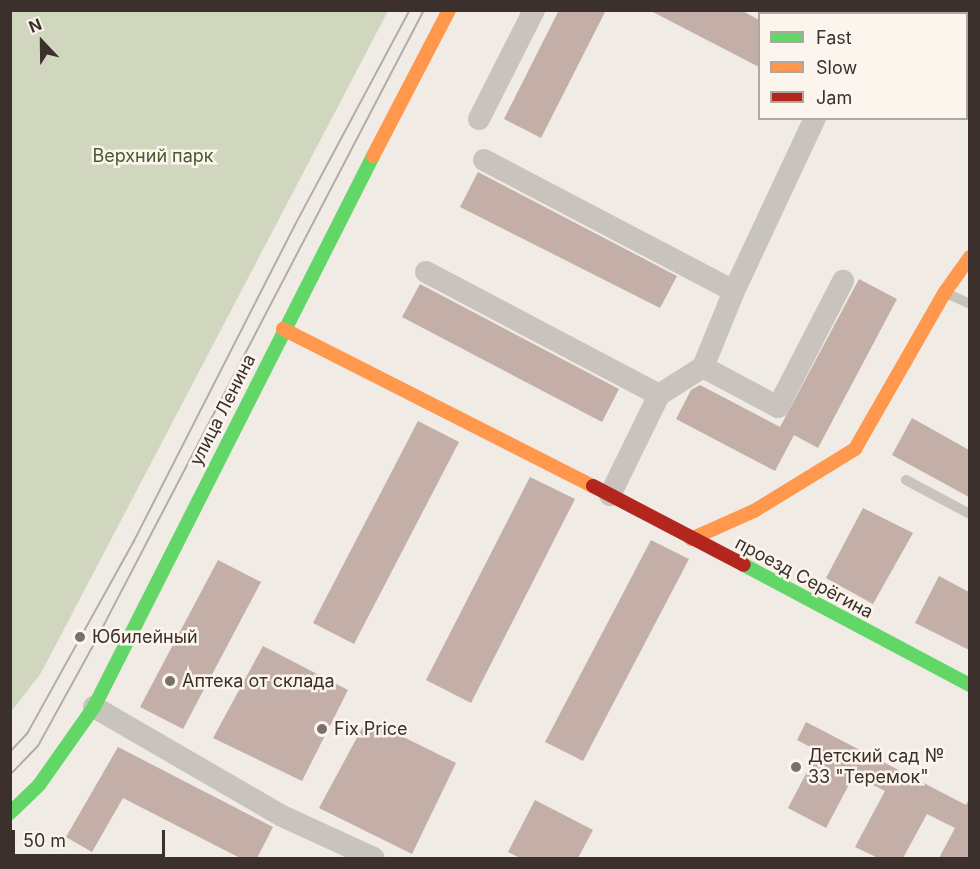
<!DOCTYPE html>
<html>
<head>
<meta charset="utf-8">
<style>
	body { margin:0 }
	#map { position:relative; width:980px; height:869px; overflow:hidden; background:#f0ebe5; font-family:Inter,sans-serif }
	div>[style] { position:absolute }
	.green>* { inset:0; background:#d1d6bf }
	.building>* { inset:0; background:#c3afa7 }
	.lane>* { height:10px; margin:-5px; padding:0 5px; transform-origin:5px; border-radius:5px; background:#c9c3be }
	.street>* { height:22px; margin:-11px; padding:0 11px; transform-origin:11px; border-radius:11px; background:#c9c3be }
	.fast>* { height:14px; margin:-7px; padding:0 7px; transform-origin:7px; border-radius:7px; background:#63d668 }
	.slow>* { height:14px; margin:-7px; padding:0 7px; transform-origin:7px; border-radius:7px; background:#ff974d }
	.jam>* { height:14px; margin:-7px; padding:0 7px; transform-origin:7px; border-radius:7px; background:#b3261e }
	.tram>* { height:1.5px; margin:-0.75px; padding:0 0.75px; transform-origin:0.75px; border-radius:0.75px; background:#b1aca8 }
	.dots>* { width:16px; height:16px; translate:-50% -50%; box-sizing:border-box; border:3px solid #fbf5ee; border-radius:50% }
	span { translate:-50% -50%; white-space:nowrap; text-align:center; line-height:1.15; -webkit-text-stroke:5px #fbf5ee; paint-order:stroke }
	.park-label { font-size:18px; color:#4a5a2e }
	.street-label { font-size:18px; color:#3b302b }
	.poi-label { font-size:18px; color:#3b302b }
	.left { translate:0 -50%; text-align:left }
	.frame { position:absolute; inset:0; border:12px solid #3b302b; pointer-events:none }
	.legend { position:absolute; left:758px; top:12px; width:210px; height:108px; box-sizing:border-box; background:#fbf5ee; border:2px solid #aea6a0; margin:0; padding:8px 10px; list-style:none; font-size:18px; color:#3b302b }
	.legend li { display:flex; align-items:center; gap:12px; height:30px }
	.legend b { width:30px; border:2px solid #aea6a0 }
	.north { position:absolute; left:12px; top:12px; width:60px; height:60px; -webkit-text-stroke:4px #fbf5ee; paint-order:stroke; rotate:338deg; font-size:16px; font-weight:700; line-height:24px; text-align:center; color:#3b302b }
	.north::after { content:''; display:block; margin:auto; width:21px; height:27px; background:#3b302b; clip-path:polygon(50% 0,100% 100%,50% 72%,0 100%) }
	.scale { position:absolute; left:12px; top:830px; width:153px; height:27px; box-sizing:border-box; border:3px solid #3b302b; border-top:0; padding-left:8px; font-size:18px; line-height:21px; white-space:nowrap; color:#3b302b; -webkit-text-stroke:4px #fbf5ee; paint-order:stroke }
</style>
</head>
<body>
<div id="map">
	<div class="green">
		<div style="clip-path:polygon(11px 10px,388px 11px,41px 673px,11px 712px)"></div>
	</div>
	<div class="building">
		<div style="clip-path:polygon(559px 10px,606px 10px,541px 138px,504px 119px)"></div>
		<div style="clip-path:polygon(649px 10px,741px 10px,759px 20px,759px 67px)"></div>
		<div style="clip-path:polygon(478px 172px,677px 276px,660px 308px,460px 207px)"></div>
		<div style="clip-path:polygon(859px 279px,897px 299px,818px 448px,794px 435px,775px 471px,676px 419px,691px 390px,700px 385px,780px 427px)"></div>
		<div style="clip-path:polygon(420px 284px,619px 389px,602px 422px,402px 317px)"></div>
		<div style="clip-path:polygon(912px 418px,969px 450px,969px 497px,892px 455px)"></div>
		<div style="clip-path:polygon(418px 421px,459px 442px,354px 644px,313px 623px)"></div>
		<div style="clip-path:polygon(530px 477px,575px 499px,471px 703px,426px 680px)"></div>
		<div style="clip-path:polygon(863px 508px,913px 533px,873px 604px,826px 578px)"></div>
		<div style="clip-path:polygon(651px 540px,689px 559px,583px 761px,545px 742px)"></div>
		<div style="clip-path:polygon(218px 560px,261px 582px,183px 729px,140px 707px)"></div>
		<div style="clip-path:polygon(939px 576px,969px 592px,969px 650px,915px 623px)"></div>
		<div style="clip-path:polygon(263px 646px,348px 690px,302px 781px,213px 738px)"></div>
		<div style="clip-path:polygon(367px 719px,456px 763px,412px 854px,319px 808px)"></div>
		<div style="clip-path:polygon(806px 722px,966px 805px,969px 799px,969px 858px,939px 858px,955px 828px,927px 814px,903px 858px,878px 858px,855px 847px,885px 791px,854px 775px,826px 828px,788px 808px,818px 751px,797px 740px)"></div>
		<div style="clip-path:polygon(118px 747px,273px 827px,257px 858px,240px 858px,123px 798px,92px 852px,66px 837px)"></div>
		<div style="clip-path:polygon(535px 800px,593px 830px,578px 858px,520px 858px,508px 852px)"></div>
	</div>
	<div class="lane">
		<div style="left:948px;top:294px;width:24px;rotate:24deg"></div>
		<div style="left:906px;top:480px;width:72px;rotate:28deg"></div>
	</div>
	<div class="street">
		<div style="left:779px;top:10px;width:6px;rotate:39deg"></div>
		<div style="left:866px;top:14px;width:4px;rotate:-63deg"></div>
		<div style="left:479px;top:119px;width:122px;rotate:-63.2deg"></div>
		<div style="left:484px;top:160px;width:282px;rotate:27.7deg"></div>
		<div style="left:426px;top:272px;width:263px;rotate:27.8deg"></div>
		<div style="left:703px;top:367px;width:82px;rotate:-67.8deg"></div>
		<div style="left:734px;top:291px;width:191px;rotate:-64.9deg"></div>
		<div style="left:610px;top:495px;width:111px;rotate:-63.9deg"></div>
		<div style="left:659px;top:395px;width:52px;rotate:-32.5deg"></div>
		<div style="left:703px;top:367px;width:85px;rotate:28.1deg"></div>
		<div style="left:778px;top:407px;width:142px;rotate:-62.7deg"></div>
		<div style="left:94px;top:707px;width:215px;rotate:30.1deg"></div>
		<div style="left:280px;top:815px;width:103px;rotate:24.6deg"></div>
	</div>
	<div class="fast">
		<div style="left:744px;top:565px;width:256px;rotate:28deg"></div>
		<div style="left:10px;top:813px;width:40px;rotate:-44deg"></div>
		<div style="left:39px;top:785px;width:95px;rotate:-54.8deg"></div>
		<div style="left:94px;top:707px;width:618px;rotate:-63.14deg"></div>
	</div>
	<div class="slow">
		<div style="left:373px;top:156px;width:165px;rotate:-62.5deg"></div>
		<div style="left:283px;top:329px;width:347px;rotate:26.9deg"></div>
		<div style="left:691px;top:539px;width:69px;rotate:-24deg"></div>
		<div style="left:754px;top:511px;width:119px;rotate:-31.5deg"></div>
		<div style="left:855px;top:449px;width:181px;rotate:-60.2deg"></div>
		<div style="left:945px;top:292px;width:43px;rotate:-54.5deg"></div>
	</div>
	<div class="jam">
		<div style="left:593px;top:486px;width:170px;rotate:27.6deg"></div>
	</div>
	<div class="tram">
		<div style="left:10px;top:752px;width:25px;rotate:-47deg"></div>
		<div style="left:27px;top:734px;width:221px;rotate:-61deg"></div>
		<div style="left:134px;top:541px;width:355px;rotate:-63deg"></div>
		<div style="left:295px;top:225px;width:244px;rotate:-61.9deg"></div>
		<div style="left:10px;top:775px;width:40px;rotate:-46deg"></div>
		<div style="left:38px;top:746px;width:116px;rotate:-61.2deg"></div>
		<div style="left:94px;top:644px;width:715px;rotate:-62.5deg"></div>
	</div>
	<div class="dots">
		<div style="left:80px;top:637px;background:#7a716c"></div>
		<div style="left:170px;top:681px;background:#7a716c"></div>
		<div style="left:322px;top:729px;background:#7a716c"></div>
		<div style="left:796px;top:767px;background:#7a716c"></div>
	</div>
	<div class="park-label">
		<span style="left:153px;top:156px">Верхний парк</span>
	</div>
	<div class="street-label">
		<span style="left:223px;top:410px;rotate:-63deg">улица Ленина</span>
		<span style="left:804px;top:578px;rotate:28deg">проезд Серёгина</span>
	</div>
	<div class="poi-label">
		<span class="left" style="left:92px;top:637px">Юбилейный</span>
		<span class="left" style="left:182px;top:681px">Аптека от склада</span>
		<span class="left" style="left:334px;top:729px">Fix Price</span>
		<span class="left" style="left:808px;top:767px">Детский сад №<br>33 "Теремок"</span>
	</div>
	<div class="frame"></div>
	<ul class="legend">
	<li><b style="height:8px;background:#63d668"></b>Fast</li>
	<li><b style="height:8px;background:#ff974d"></b>Slow</li>
	<li><b style="height:8px;background:#b3261e"></b>Jam</li>
	</ul>
	<div class="north">N</div>
	<div class="scale">50 m</div>
</div>
</body>
</html>
